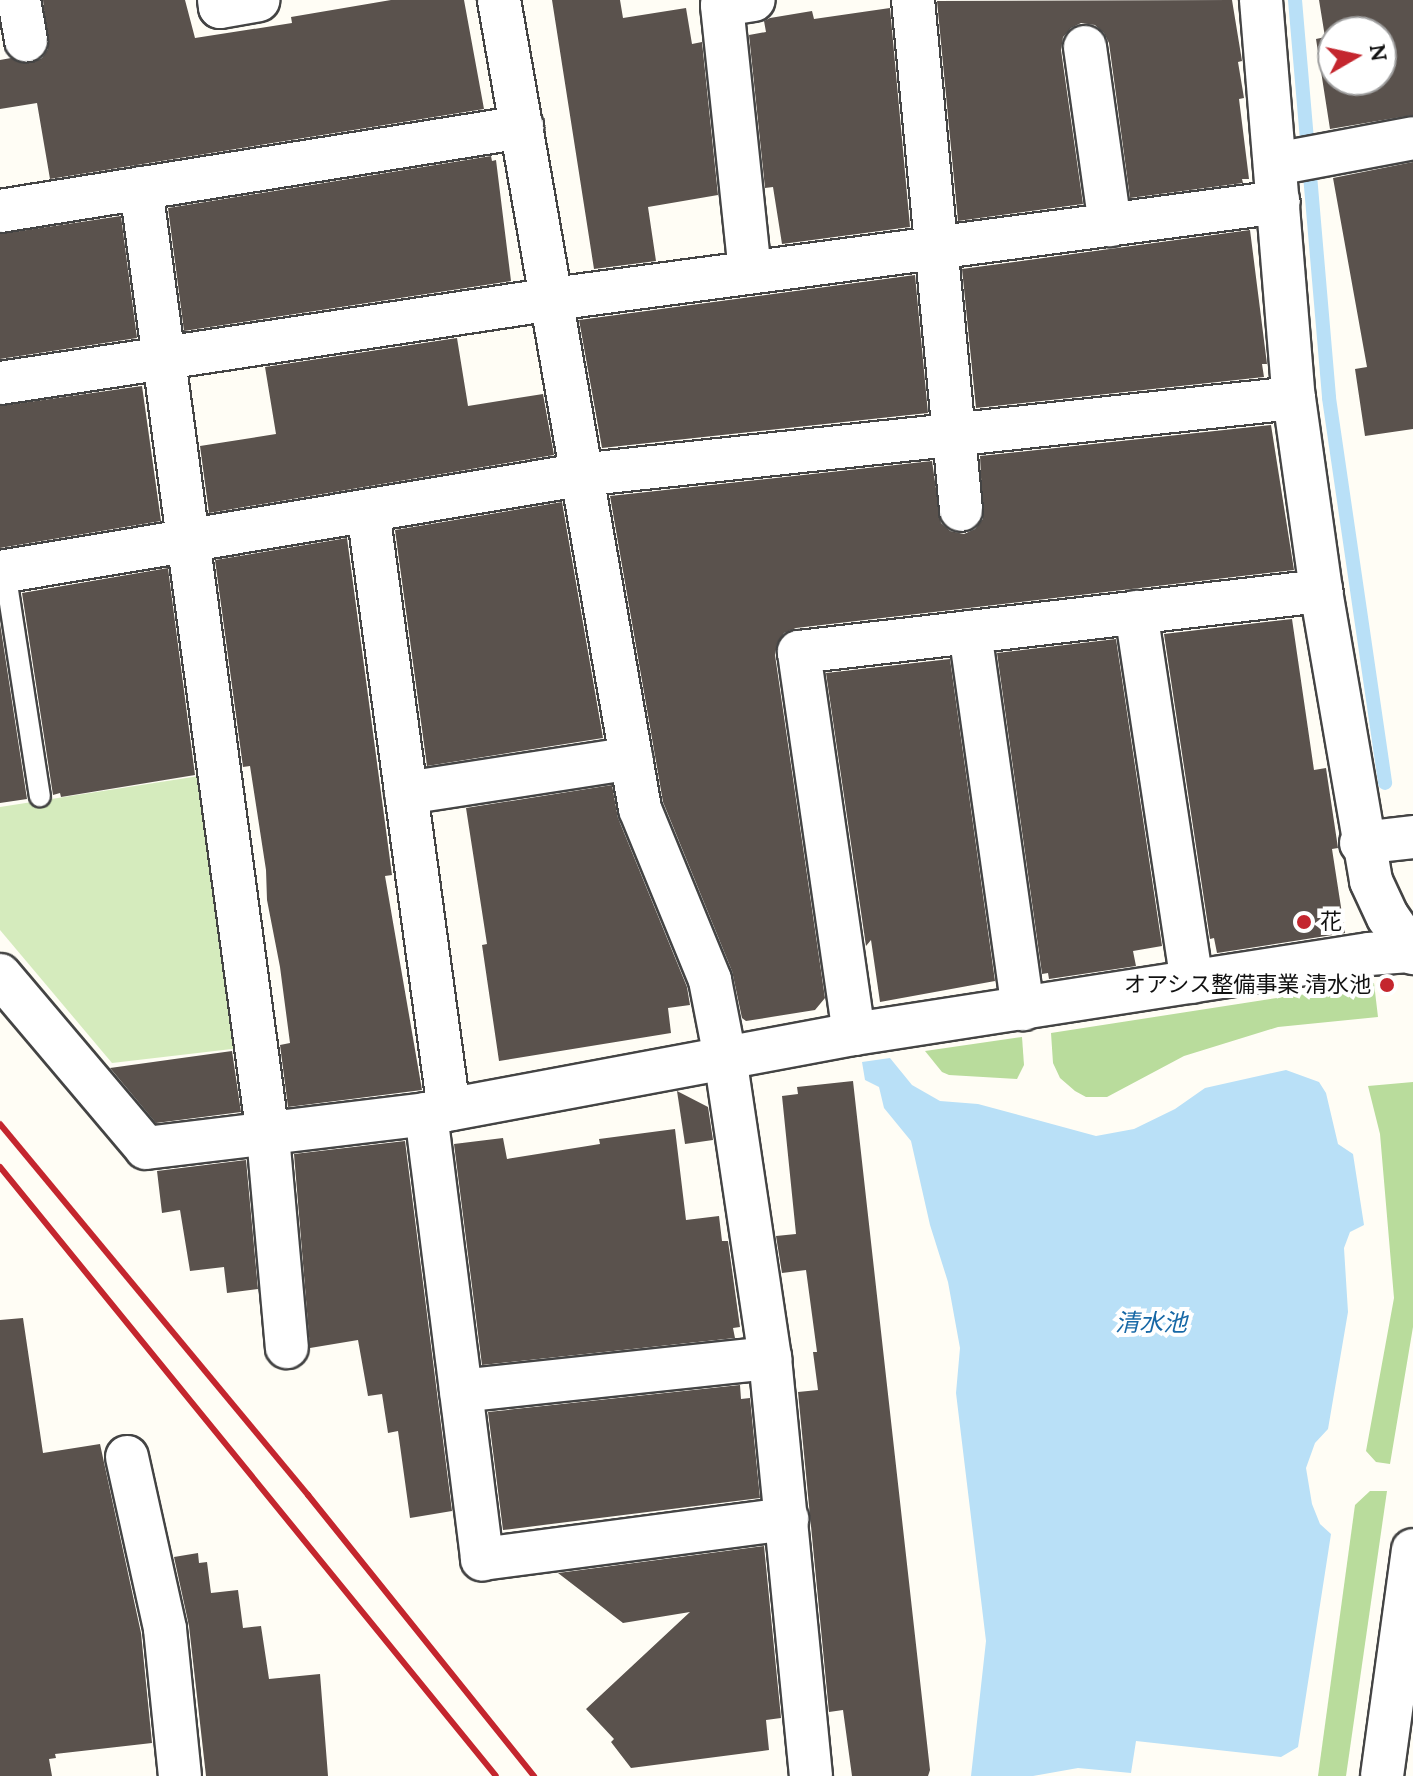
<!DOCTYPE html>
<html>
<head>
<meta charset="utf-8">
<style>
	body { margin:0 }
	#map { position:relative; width:1413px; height:1776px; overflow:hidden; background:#fffdf5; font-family:Lora,"Noto Sans JP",serif }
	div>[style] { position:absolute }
	.green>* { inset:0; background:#d5ebbd }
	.forest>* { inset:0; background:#b9dc9c }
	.water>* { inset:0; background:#b9e0f7 }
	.stream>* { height:14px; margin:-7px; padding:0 7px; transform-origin:7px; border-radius:7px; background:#b9e0f7 }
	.building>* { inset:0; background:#5a524d }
	.roads { filter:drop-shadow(2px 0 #444) drop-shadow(-2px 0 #444) drop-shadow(0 2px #444) drop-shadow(0 -2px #444) }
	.service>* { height:20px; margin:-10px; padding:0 10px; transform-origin:10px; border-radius:10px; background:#fff }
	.minor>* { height:42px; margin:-21px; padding:0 21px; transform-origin:21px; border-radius:21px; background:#fff }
	.rail>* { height:6px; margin:-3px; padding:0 3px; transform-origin:3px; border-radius:3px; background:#c4262e }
	.dots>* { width:22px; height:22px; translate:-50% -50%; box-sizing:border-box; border:4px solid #fff; border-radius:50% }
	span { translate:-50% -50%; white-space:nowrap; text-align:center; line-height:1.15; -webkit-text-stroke:8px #fff; paint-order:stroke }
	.poi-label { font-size:22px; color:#111 }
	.left { translate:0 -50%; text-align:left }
	.right { translate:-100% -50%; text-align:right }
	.water-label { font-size:24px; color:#1768a6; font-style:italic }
	.north { position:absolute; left:1317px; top:16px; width:80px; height:80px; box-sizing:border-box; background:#fff; border:2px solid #a0a0a0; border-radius:50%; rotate:81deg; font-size:22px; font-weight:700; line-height:32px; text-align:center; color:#111 }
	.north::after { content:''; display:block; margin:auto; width:28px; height:36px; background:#c4262e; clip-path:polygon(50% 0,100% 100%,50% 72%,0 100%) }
</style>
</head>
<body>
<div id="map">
	<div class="green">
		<div style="clip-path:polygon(212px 774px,249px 1047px,112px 1063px,0 930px,0 807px)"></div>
	</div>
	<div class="forest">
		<div style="clip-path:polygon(1374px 983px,1378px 1017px,1278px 1027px,1184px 1056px,1107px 1097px,1086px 1097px,1075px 1091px,1060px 1078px,1053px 1063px,1051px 1033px)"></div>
		<div style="clip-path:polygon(1022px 1037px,1024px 1065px,1017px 1079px,949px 1075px,942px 1072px,925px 1051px)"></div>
		<div style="clip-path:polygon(1413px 1082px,1413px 1327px,1390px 1464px,1376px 1462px,1366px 1451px,1394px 1298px,1380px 1134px,1368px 1086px)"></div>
		<div style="clip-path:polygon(1370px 1491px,1387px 1491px,1346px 1776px,1318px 1776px,1355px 1505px)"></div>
	</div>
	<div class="water">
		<div style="clip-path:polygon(890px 1058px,912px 1085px,940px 1101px,978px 1104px,1096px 1136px,1134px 1129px,1175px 1109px,1205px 1088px,1286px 1070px,1319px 1082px,1326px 1093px,1338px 1144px,1353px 1154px,1364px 1225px,1350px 1232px,1344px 1248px,1348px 1312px,1328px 1429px,1315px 1443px,1306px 1468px,1312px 1504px,1320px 1524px,1331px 1534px,1298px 1747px,1281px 1757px,1136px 1741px,1131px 1773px,1078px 1768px,1033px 1776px,971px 1776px,986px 1641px,956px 1393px,960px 1348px,948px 1282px,930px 1225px,911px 1141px,884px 1108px,879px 1087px,865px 1080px,862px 1062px)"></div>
	</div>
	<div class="stream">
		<div style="left:1295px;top:0;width:399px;rotate:85.1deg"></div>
		<div style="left:1329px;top:398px;width:389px;rotate:81.7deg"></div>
	</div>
	<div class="building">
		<div style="clip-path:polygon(43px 0,185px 0,195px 38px,292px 23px,291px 17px,391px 0,464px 0,484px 109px,50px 179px,37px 103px,0 109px,0 60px,11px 58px,31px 63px,42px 58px,48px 49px)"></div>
		<div style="clip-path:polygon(552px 0,620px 0,623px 18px,686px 8px,692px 44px,702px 42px,718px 195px,648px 207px,656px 261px,594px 269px)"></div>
		<div style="clip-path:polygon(1232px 0,1242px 61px,1238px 62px,1244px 98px,1239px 99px,1249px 179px,1242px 179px,1243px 183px,1130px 198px,1109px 43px,1104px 33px,1095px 25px,1081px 23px,1071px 28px,1063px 37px,1061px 50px,1083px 204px,958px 221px,937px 1px)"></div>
		<div style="clip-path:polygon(evenodd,1319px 0,1413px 0,1413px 115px,1330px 129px,1316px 39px,1325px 37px,1319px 0,1333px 32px,1381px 32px,1381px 80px,1333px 80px,1333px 32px)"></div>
		<div style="clip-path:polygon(890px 8px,910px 227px,782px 244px,773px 187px,765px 188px,749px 35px,766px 32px,764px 21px,770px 18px,812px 11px,814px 19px)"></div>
		<div style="clip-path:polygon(491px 156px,492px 161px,496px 160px,511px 281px,184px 331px,168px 208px)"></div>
		<div style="clip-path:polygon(1413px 162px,1413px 429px,1365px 436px,1355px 369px,1367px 367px,1333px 178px)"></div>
		<div style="clip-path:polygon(121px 216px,137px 338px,0 359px,0 234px)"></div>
		<div style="clip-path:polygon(1250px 230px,1267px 364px,1262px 364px,1264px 377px,976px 408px,962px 269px)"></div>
		<div style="clip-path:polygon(915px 275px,928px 413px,602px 448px,579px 320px)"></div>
		<div style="clip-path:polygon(457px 338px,468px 406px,543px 394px,554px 455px,209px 513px,200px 446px,276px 434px,265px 367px)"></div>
		<div style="clip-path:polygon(142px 386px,161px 521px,0 548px,0 406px)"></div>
		<div style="clip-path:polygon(1271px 425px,1294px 570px,796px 628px,784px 633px,777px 644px,775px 655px,825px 998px,815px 1010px,746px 1021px,742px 1018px,732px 971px,663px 802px,610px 496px,932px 461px,941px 523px,950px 531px,964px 534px,975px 529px,983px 519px,980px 456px)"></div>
		<div style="clip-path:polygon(562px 502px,603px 738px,427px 766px,395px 530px)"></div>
		<div style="clip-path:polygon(347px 538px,392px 875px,385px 876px,422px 1090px,288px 1107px,280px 1045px,290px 1043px,280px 967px,267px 900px,266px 870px,250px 766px,243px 767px,215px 560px)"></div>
		<div style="clip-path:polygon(168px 568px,195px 775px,61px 797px,60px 793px,53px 795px,22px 593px)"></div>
		<div style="clip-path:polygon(1292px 619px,1314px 770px,1326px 768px,1338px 848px,1332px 849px,1345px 933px,1217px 953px,1214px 938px,1210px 939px,1164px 634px)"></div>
		<div style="clip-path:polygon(0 623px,27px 799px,0 803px)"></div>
		<div style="clip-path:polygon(1116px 639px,1162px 946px,1133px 951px,1136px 966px,1049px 979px,1048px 973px,1042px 974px,997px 653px)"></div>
		<div style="clip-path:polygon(950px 659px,995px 981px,880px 1002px,871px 940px,866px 946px,826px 673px)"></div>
		<div style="clip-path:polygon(612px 785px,618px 818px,687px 987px,690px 1005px,668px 1008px,671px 1033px,499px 1061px,482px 945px,487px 944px,466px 808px)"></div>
		<div style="clip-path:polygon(232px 1051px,241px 1112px,156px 1123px,110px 1068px)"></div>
		<div style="clip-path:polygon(853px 1081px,930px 1770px,928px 1776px,852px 1776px,843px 1710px,829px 1712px,798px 1392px,818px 1390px,813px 1352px,817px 1352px,806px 1270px,782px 1273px,776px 1236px,796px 1234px,782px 1096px,798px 1094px,797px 1087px)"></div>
		<div style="clip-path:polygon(677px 1091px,708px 1107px,713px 1140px,685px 1144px)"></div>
		<div style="clip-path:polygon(675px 1129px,686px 1220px,719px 1216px,722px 1241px,728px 1241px,740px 1327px,733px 1328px,735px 1338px,482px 1365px,454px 1144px,503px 1138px,507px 1159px,600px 1144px,599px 1139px)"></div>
		<div style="clip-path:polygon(405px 1141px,452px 1511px,410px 1518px,398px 1431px,388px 1433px,382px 1394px,368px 1396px,358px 1340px,310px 1348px,294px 1154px)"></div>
		<div style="clip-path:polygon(246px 1160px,258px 1289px,227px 1293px,224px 1267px,190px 1271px,180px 1210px,162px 1213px,157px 1171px)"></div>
		<div style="clip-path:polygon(23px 1318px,43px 1453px,100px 1444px,141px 1633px,152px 1743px,55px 1754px,56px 1758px,49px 1759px,52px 1776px,0 1776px,0 1320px)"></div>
		<div style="clip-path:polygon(740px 1385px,741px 1399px,750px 1398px,760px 1498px,503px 1530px,488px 1412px)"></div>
		<div style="clip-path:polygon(764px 1546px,781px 1718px,766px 1720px,769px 1750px,631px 1768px,611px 1742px,614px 1739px,586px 1709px,690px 1612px,623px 1623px,558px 1573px)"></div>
		<div style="clip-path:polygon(198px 1553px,199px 1563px,207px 1562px,211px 1593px,238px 1590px,243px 1628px,261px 1626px,269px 1679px,320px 1674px,328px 1776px,206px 1776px,189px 1626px,174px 1557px)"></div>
	</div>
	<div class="roads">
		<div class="service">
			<div style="left:5px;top:571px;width:228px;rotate:81.2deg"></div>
		</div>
		<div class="minor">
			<div style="left:19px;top:0;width:41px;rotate:80.1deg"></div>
			<div style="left:219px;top:0;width:7px;rotate:82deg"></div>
			<div style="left:220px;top:7px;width:39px;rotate:-10deg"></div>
			<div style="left:499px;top:0;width:821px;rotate:80.11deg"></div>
			<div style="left:640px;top:809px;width:185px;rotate:67.7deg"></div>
			<div style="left:710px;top:980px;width:78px;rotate:79deg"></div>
			<div style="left:725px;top:1057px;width:304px;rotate:81.5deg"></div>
			<div style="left:770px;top:1358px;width:420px;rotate:84.4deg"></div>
			<div style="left:913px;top:0;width:512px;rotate:84.62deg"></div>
			<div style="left:1261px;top:0;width:399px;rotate:85.3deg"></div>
			<div style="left:1294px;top:398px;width:195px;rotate:82deg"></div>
			<div style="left:1321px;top:591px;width:294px;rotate:80.2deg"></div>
			<div style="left:1371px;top:881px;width:40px;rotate:65deg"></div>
			<div style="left:1388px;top:917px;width:44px;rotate:55.2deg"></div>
			<div style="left:1085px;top:47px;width:180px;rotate:82deg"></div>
			<div style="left:1276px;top:164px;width:139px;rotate:-10.7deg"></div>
			<div style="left:141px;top:188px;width:956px;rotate:82.37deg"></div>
			<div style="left:268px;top:1136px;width:212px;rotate:84.9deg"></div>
			<div style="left:0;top:211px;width:529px;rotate:-9.14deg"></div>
			<div style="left:750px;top:272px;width:268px;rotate:-96deg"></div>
			<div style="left:722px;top:5px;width:32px;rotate:-9deg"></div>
			<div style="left:0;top:383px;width:559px;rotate:-8.64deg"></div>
			<div style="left:553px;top:299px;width:732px;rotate:-7.61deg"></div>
			<div style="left:368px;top:511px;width:604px;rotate:82.3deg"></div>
			<div style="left:0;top:572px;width:587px;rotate:-9.51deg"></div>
			<div style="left:579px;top:475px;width:719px;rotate:-6.15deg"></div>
			<div style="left:1136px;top:612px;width:374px;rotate:81.4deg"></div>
			<div style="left:970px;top:632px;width:381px;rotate:82deg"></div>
			<div style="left:406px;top:793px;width:228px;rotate:-8.8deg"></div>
			<div style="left:1361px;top:843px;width:52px;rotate:-6.6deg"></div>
			<div style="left:0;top:975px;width:226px;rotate:49.8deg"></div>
			<div style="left:146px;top:1148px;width:282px;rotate:-6.9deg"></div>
			<div style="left:426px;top:1114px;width:435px;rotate:-10.6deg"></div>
			<div style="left:854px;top:1034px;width:521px;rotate:-8.83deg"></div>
			<div style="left:1369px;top:954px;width:40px;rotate:-4.3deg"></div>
			<div style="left:854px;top:1034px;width:386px;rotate:-98.2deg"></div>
			<div style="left:799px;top:652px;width:526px;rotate:-6.67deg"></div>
			<div style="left:426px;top:1114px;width:449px;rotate:82.8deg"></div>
			<div style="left:482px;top:1559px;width:308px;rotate:-7.5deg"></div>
			<div style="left:461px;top:1391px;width:311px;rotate:-6.1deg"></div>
			<div style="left:127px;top:1457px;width:176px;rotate:77.5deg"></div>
			<div style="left:165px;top:1629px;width:148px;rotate:84.2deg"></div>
			<div style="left:1382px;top:1776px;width:228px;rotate:-82.2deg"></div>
		</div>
	</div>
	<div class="rail">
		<div style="left:0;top:1124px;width:482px;rotate:50.3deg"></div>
		<div style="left:308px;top:1495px;width:361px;rotate:51.2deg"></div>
		<div style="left:0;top:1167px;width:785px;rotate:50.84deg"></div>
	</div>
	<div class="dots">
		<div style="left:1304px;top:922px;background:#c4262e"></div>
		<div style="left:1387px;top:985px;background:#c4262e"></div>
	</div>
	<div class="poi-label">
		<span class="left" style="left:1320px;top:922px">花</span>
		<span class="right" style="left:1371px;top:985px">オアシス整備事業 清水池</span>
	</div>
	<div class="water-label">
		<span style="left:1151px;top:1323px">清水池</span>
	</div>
	<div class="north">N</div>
</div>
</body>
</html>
